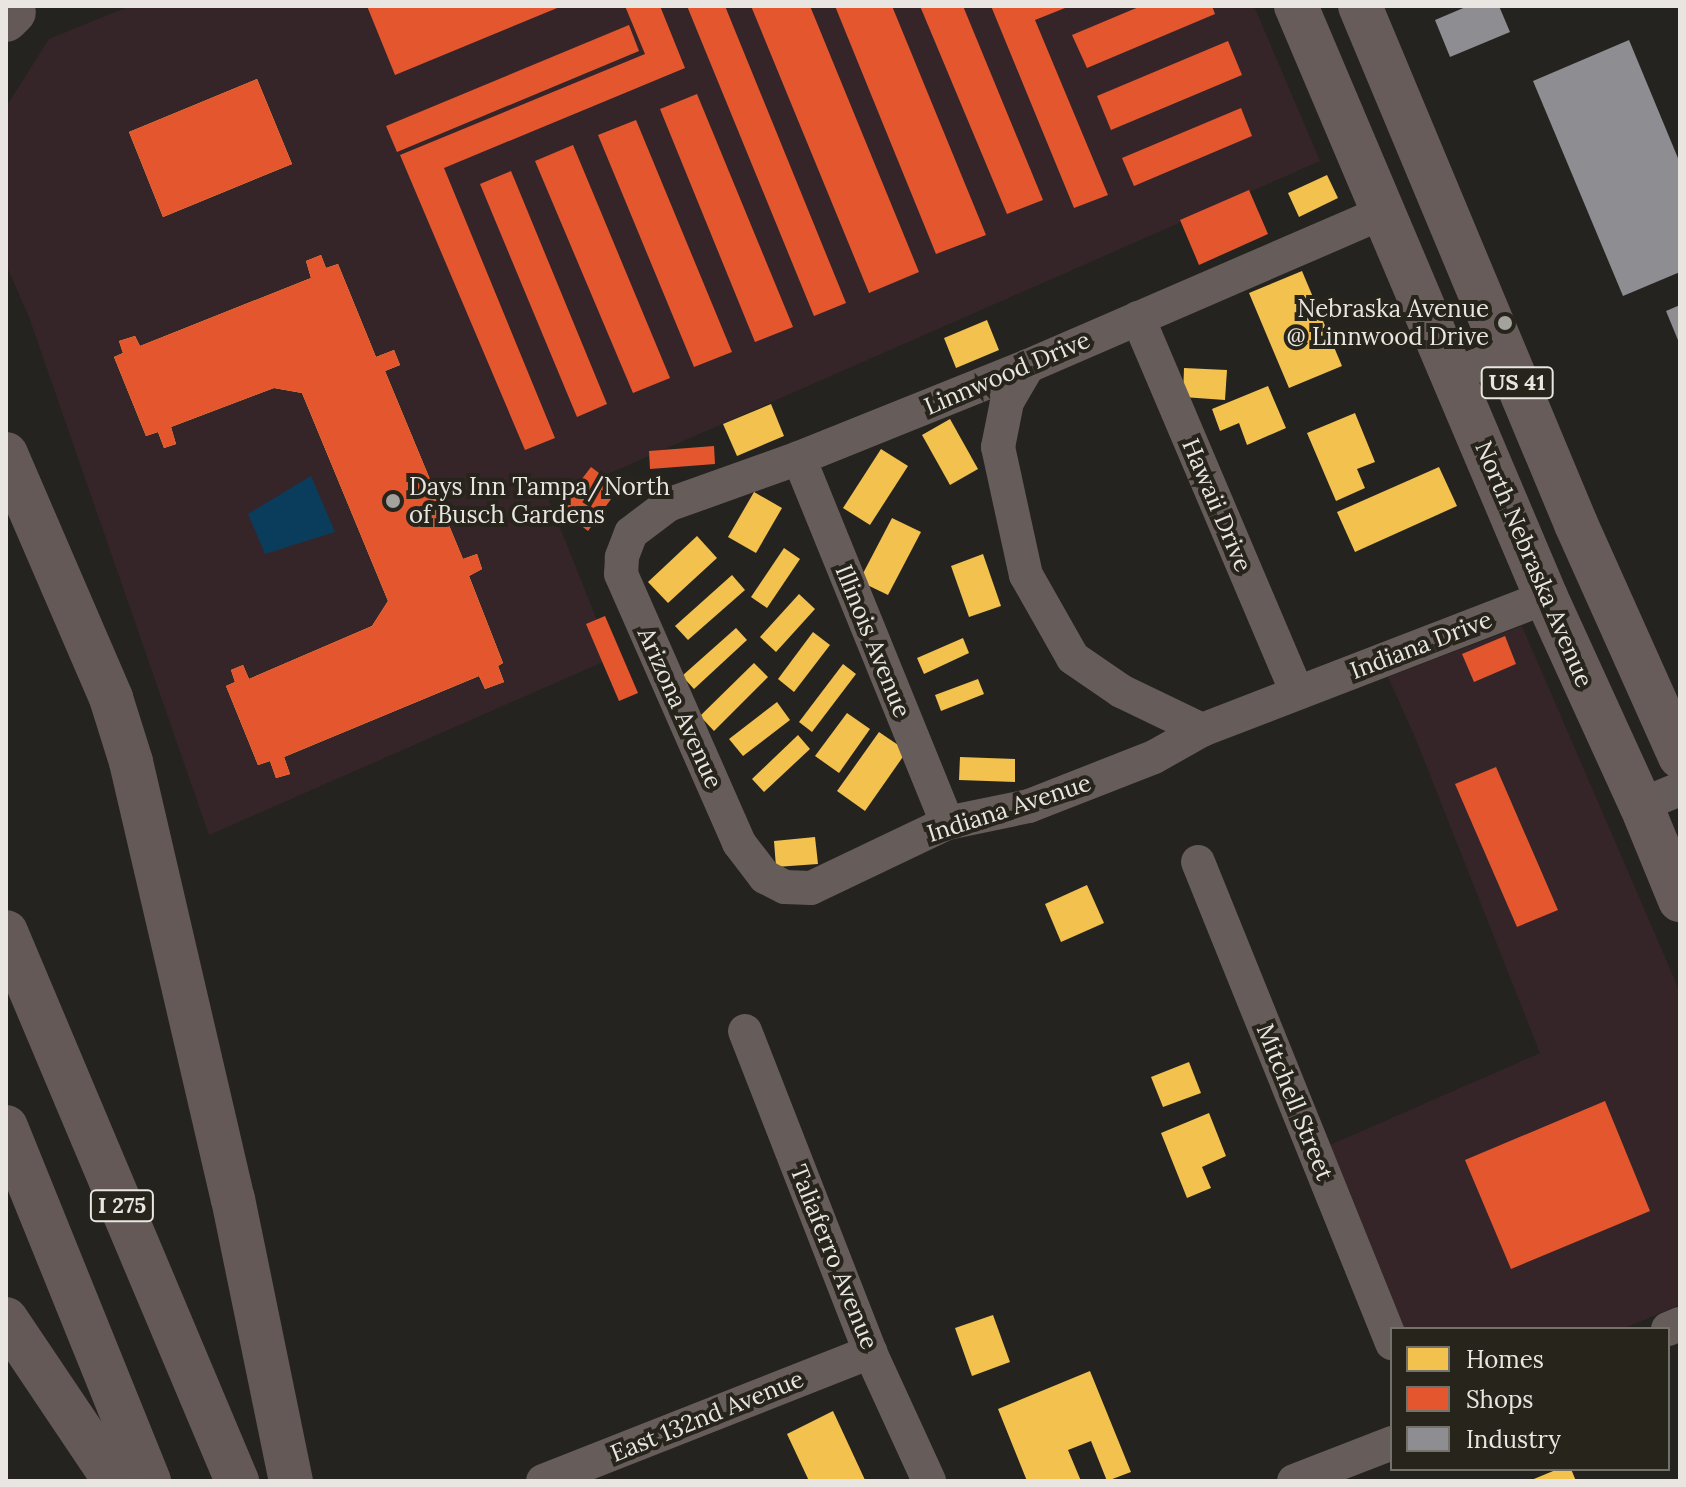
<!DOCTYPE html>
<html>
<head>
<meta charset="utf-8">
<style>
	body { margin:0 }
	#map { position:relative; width:1686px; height:1487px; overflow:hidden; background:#24231f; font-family:Lora,serif }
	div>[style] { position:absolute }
	.commercial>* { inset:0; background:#352529 }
	.water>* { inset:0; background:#0a3d5c }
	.homes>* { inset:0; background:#f2c14e }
	.shops>* { inset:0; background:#e4572e }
	.industry>* { inset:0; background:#8d8d92 }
	.minor>* { height:34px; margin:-17px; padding:0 17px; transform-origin:17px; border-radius:17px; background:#665c5a }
	.primary>* { height:44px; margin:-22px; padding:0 22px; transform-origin:22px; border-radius:22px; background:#675c5a }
	.motorway>* { height:44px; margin:-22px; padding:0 22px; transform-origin:22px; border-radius:22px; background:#645956 }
	.dots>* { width:22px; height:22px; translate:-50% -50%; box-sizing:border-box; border:4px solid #27241c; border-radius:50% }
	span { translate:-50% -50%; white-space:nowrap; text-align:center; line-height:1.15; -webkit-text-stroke:8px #27241c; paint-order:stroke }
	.shield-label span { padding:2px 6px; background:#27241c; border:2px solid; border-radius:6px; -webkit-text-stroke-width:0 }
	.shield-label { font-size:22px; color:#e9e6e1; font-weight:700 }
	.poi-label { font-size:24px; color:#e9e6e1 }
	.right { translate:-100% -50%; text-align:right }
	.left { translate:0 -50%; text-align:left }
	.street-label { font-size:24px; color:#e9e6e1 }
	.frame { position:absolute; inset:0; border:8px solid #e9e6e1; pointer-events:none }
	.legend { position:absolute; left:1390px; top:1327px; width:280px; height:144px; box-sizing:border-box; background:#27241c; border:2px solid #75726b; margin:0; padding:10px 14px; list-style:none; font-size:24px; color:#e9e6e1 }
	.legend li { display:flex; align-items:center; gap:16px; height:40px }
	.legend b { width:40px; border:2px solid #75726b }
</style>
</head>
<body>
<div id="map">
	<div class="commercial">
		<div style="clip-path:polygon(130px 6px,1254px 6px,1320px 161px,549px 500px,612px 658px,209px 835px,29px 317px,6px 265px,6px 107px,49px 39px)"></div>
		<div style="clip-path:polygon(1522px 626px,1680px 992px,1680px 1305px,1622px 1329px,1404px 1329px,1330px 1145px,1540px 1053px,1415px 737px,1388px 677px)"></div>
	</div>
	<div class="water">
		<div style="clip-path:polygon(311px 476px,335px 532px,265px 554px,248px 514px)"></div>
	</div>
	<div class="homes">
		<div style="clip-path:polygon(257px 79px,292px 164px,163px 217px,129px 132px)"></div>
		<div style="clip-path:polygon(1327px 175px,1338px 198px,1299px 217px,1288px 193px)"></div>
		<div style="clip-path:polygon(321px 255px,326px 268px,338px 264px,376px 357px,394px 350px,400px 365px,385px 371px,463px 559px,477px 554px,482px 569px,469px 576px,503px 663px,498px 666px,504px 682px,485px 689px,479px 676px,284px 757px,290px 774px,276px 778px,270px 761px,258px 765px,226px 686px,235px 682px,231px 670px,243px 665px,249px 679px,372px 626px,388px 601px,302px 393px,274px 388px,171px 427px,176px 444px,164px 448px,158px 432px,146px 436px,114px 357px,123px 353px,119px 341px,135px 336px,140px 346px,311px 278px,306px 261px)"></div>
		<div style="clip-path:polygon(1302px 271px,1342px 366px,1289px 388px,1249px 293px)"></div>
		<div style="clip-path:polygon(987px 320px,999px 350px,956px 368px,944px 338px)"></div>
		<div style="clip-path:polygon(1184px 368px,1227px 370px,1225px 400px,1183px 397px)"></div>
		<div style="clip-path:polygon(1268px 386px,1286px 428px,1247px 445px,1239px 423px,1220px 431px,1212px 409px)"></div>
		<div style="clip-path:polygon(771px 404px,784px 436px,737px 456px,723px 424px)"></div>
		<div style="clip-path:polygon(1355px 413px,1375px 462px,1357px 469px,1365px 488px,1336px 501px,1307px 433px)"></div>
		<div style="clip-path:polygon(950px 419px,978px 469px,950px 485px,922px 435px)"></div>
		<div style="clip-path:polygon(881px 449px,908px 466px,870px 525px,843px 508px)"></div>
		<div style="clip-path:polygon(1439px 467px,1457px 506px,1355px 552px,1337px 512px)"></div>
		<div style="clip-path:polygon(754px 492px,782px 508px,756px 553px,728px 537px)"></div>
		<div style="clip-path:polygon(892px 518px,921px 532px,888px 595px,859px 581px)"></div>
		<div style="clip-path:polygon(697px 536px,717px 558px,668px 603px,648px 582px)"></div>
		<div style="clip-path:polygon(784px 548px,800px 559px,767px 608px,751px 597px)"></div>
		<div style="clip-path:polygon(983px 554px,1001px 606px,969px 617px,951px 566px)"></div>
		<div style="clip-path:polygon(732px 575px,745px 590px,688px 640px,675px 626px)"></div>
		<div style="clip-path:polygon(799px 594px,815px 609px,776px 652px,760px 637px)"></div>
		<div style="clip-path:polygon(736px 628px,747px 640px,694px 689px,682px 676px)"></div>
		<div style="clip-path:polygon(813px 632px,830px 645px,794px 692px,778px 679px)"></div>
		<div style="clip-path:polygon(963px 638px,969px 653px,924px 674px,917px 658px)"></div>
		<div style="clip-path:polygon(754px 663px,768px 677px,714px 731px,700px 716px)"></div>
		<div style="clip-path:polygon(843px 664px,856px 674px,812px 732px,799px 722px)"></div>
		<div style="clip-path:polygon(978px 679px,984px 694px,941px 711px,935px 695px)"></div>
		<div style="clip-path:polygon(777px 702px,790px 720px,743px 756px,729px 739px)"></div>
		<div style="clip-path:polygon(847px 713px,870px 729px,839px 773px,815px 756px)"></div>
		<div style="clip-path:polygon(879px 732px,907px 751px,865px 811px,837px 791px)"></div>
		<div style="clip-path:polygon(798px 735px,810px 749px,764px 792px,752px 779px)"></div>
		<div style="clip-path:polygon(960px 757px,1015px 759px,1015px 782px,959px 780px)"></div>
		<div style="clip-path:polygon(815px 837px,818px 864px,776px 867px,774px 841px)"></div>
		<div style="clip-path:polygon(1087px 885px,1104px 923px,1061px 942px,1045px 904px)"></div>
		<div style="clip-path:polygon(1189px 1062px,1201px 1093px,1163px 1107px,1151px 1077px)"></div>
		<div style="clip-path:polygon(1209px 1113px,1226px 1156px,1202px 1167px,1211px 1188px,1187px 1198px,1161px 1133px)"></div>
		<div style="clip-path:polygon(993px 1315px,1010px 1362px,972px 1376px,955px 1328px)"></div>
		<div style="clip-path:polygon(1090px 1371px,1131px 1472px,1107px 1481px,1091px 1441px,1068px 1450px,1081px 1481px,1027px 1481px,998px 1409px)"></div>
		<div style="clip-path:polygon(833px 1411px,865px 1480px,863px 1481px,809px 1481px,787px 1434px)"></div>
		<div style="clip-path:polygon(1558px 1469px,1571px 1469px,1576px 1481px,1529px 1481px)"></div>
	</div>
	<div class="shops">
		<div style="clip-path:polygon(367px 6px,562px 6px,395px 75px)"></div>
		<div style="clip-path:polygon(625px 6px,660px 6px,685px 68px,444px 168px,555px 438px,525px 450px,400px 155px,645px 54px)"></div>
		<div style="clip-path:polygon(687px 6px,725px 6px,846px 303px,814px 316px)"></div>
		<div style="clip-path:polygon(751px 6px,810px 6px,919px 272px,869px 293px)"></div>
		<div style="clip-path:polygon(835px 6px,892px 6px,986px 235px,936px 254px)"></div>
		<div style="clip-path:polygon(920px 6px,963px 6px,1043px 200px,1007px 214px)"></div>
		<div style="clip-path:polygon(991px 6px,1070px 6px,1035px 20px,1108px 195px,1074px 208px)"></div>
		<div style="clip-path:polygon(1141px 6px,1212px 6px,1215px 14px,1087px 68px,1072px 35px)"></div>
		<div style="clip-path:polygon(629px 25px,639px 51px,397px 152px,386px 126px)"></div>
		<div style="clip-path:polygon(1228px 41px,1242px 75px,1111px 130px,1097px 96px)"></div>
		<div style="clip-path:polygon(257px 79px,292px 164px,163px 217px,129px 132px)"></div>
		<div style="clip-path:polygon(697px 94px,793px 327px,755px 342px,660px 109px)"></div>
		<div style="clip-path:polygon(1241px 108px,1252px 136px,1134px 186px,1122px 158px)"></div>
		<div style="clip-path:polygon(636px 120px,732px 352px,694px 367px,598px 135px)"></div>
		<div style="clip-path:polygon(573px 145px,670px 378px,633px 393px,535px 161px)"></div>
		<div style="clip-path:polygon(511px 171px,607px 404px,577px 417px,480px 184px)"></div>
		<div style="clip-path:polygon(1249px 190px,1268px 234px,1199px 265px,1180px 220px)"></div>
		<div style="clip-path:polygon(321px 255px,326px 268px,338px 264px,376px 357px,394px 350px,400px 365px,385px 371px,463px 559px,477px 554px,482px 569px,469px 576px,503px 663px,498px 666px,504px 682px,485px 689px,479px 676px,284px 757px,290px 774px,276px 778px,270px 761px,258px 765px,226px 686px,235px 682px,231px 670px,243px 665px,249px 679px,372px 626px,388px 601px,302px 393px,274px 388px,171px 427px,176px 444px,164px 448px,158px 432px,146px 436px,114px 357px,123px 353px,119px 341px,135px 336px,140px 346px,311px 278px,306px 261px)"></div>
		<div style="clip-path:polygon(714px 446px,715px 464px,650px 469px,649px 451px)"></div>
		<div style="clip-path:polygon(591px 467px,619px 488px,588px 531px,559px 509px)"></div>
		<div style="clip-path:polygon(605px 616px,638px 693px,619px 701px,586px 624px)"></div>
		<div style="clip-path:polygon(1505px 636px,1516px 664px,1474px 682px,1462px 654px)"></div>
		<div style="clip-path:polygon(1496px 767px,1558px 910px,1517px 927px,1455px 784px)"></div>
		<div style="clip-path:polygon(1605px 1101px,1650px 1211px,1511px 1269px,1465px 1160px)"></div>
	</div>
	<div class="industry">
		<div style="clip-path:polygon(1468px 6px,1499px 6px,1510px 32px,1450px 57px,1435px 20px)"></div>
		<div style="clip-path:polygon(1629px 40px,1680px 163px,1680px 272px,1623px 296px,1533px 81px)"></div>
		<div style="clip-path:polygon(1680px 305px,1680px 345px,1666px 311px)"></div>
	</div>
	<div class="minor">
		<div style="left:1384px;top:212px;width:388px;rotate:156.6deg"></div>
		<div style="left:1028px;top:366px;width:247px;rotate:158.1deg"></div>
		<div style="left:799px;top:458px;width:139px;rotate:160.3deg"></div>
		<div style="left:668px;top:505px;width:46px;rotate:142.9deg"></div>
		<div style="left:631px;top:533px;width:26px;rotate:111deg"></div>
		<div style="left:622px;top:557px;width:17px;rotate:93deg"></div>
		<div style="left:621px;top:574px;width:294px;rotate:66.3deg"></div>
		<div style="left:739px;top:843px;width:43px;rotate:52.6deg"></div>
		<div style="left:765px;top:877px;width:22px;rotate:27deg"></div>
		<div style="left:785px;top:887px;width:26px;rotate:2deg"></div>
		<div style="left:811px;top:888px;width:151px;rotate:-25.5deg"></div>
		<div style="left:947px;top:823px;width:84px;rotate:-11.7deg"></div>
		<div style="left:1029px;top:806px;width:134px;rotate:-21.4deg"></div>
		<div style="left:1154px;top:757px;width:55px;rotate:-29.4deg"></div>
		<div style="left:1202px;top:730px;width:369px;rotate:-21.1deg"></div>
		<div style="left:1138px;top:318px;width:406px;rotate:67deg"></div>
		<div style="left:1028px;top:366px;width:42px;rotate:120.3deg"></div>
		<div style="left:1007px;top:402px;width:46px;rotate:101.3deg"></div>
		<div style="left:998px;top:447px;width:131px;rotate:77.7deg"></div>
		<div style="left:1026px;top:575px;width:95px;rotate:60.5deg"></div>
		<div style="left:1073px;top:658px;width:58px;rotate:34.5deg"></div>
		<div style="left:1121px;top:691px;width:90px;rotate:25.7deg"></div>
		<div style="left:1453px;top:375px;width:56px;rotate:-22deg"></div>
		<div style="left:799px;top:458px;width:394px;rotate:67.9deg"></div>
		<div style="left:1641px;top:805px;width:42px;rotate:-22.3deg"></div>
		<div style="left:1198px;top:862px;width:519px;rotate:68.03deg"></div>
		<div style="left:745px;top:1031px;width:344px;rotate:68.7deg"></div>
		<div style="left:870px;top:1352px;width:142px;rotate:65.4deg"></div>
		<div style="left:1668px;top:1329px;width:13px;rotate:-23deg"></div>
		<div style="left:543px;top:1481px;width:352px;rotate:-21.5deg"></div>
		<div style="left:1294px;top:1481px;width:105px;rotate:-21.2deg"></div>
	</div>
	<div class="primary">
		<div style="left:1296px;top:6px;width:642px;rotate:67.07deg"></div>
		<div style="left:1546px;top:597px;width:229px;rotate:65.5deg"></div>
		<div style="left:1641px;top:805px;width:103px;rotate:67.7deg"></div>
		<div style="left:1360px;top:6px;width:561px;rotate:67.36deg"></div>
		<div style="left:1576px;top:524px;width:255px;rotate:65.9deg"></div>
	</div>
	<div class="motorway">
		<div style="left:6px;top:20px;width:11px;rotate:-45deg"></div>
		<div style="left:6px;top:454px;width:266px;rotate:66.7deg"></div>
		<div style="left:111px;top:698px;width:67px;rotate:72.6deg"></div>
		<div style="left:131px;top:762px;width:449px;rotate:76.9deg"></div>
		<div style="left:233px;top:1199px;width:288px;rotate:78.4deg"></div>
		<div style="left:6px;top:932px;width:596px;rotate:67.18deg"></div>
		<div style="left:6px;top:1127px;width:382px;rotate:68deg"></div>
		<div style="left:6px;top:1319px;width:195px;rotate:56.1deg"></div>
	</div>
	<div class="dots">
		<div style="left:1505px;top:323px;background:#a4a29d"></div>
		<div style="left:393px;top:501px;background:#a4a29d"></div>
	</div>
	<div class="shield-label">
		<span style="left:1517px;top:383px">US 41</span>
		<span style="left:122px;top:1206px">I 275</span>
	</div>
	<div class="poi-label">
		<span class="right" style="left:1489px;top:323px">Nebraska Avenue<br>@ Linnwood Drive</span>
		<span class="left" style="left:409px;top:501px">Days Inn Tampa/North<br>of Busch Gardens</span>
	</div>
	<div class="street-label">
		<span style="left:1007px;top:373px;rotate:-23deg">Linnwood Drive</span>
		<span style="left:1217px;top:505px;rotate:67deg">Hawaii Drive</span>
		<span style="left:1534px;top:564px;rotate:67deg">North Nebraska Avenue</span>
		<span style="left:873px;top:641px;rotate:68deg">Illinois Avenue</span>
		<span style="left:1421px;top:645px;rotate:-21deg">Indiana Drive</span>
		<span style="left:680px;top:708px;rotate:66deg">Arizona Avenue</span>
		<span style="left:1009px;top:808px;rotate:-18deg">Indiana Avenue</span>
		<span style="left:1295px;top:1102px;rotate:68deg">Mitchell Street</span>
		<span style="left:834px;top:1257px;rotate:68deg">Taliaferro Avenue</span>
		<span style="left:707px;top:1416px;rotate:-22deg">East 132nd Avenue</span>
	</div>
	<div class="frame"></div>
	<ul class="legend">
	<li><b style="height:22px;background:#f2c14e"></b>Homes</li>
	<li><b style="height:22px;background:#e4572e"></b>Shops</li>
	<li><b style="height:22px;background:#8d8d92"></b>Industry</li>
	</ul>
</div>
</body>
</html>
